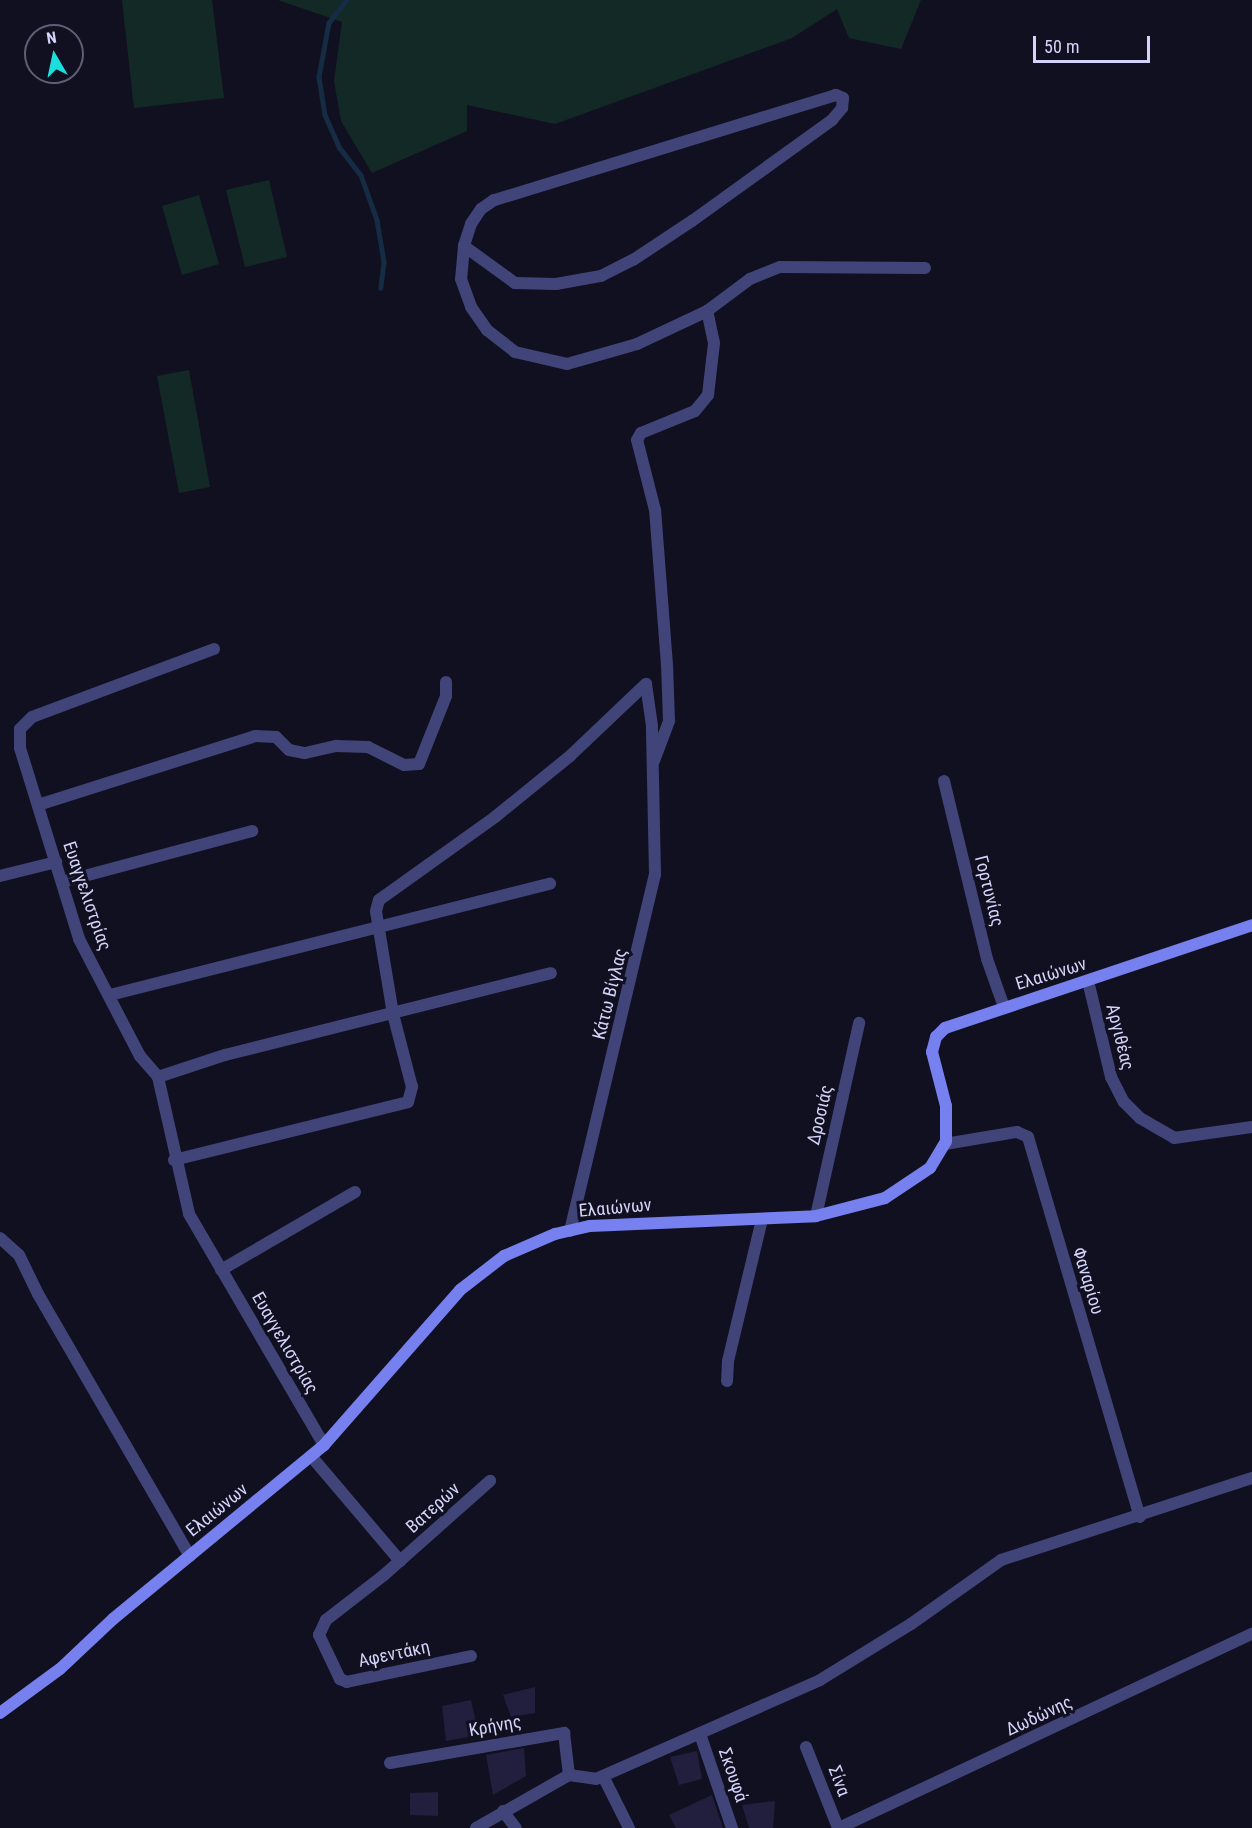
<!DOCTYPE html>
<html>
<head>
<meta charset="utf-8">
<style>
	body { margin:0 }
	#map { position:relative; width:1252px; height:1828px; overflow:hidden; background:#111020; font-family:"Roboto Condensed",sans-serif }
	div>[style] { position:absolute }
	.green>* { inset:0; background:#132926 }
	.stream>* { height:4.5px; margin:-2.25px; padding:0 2.25px; transform-origin:2.25px; border-radius:2.25px; background:#152c44 }
	.building>* { inset:0; background:#211e3e }
	.minor>* { height:12px; margin:-6px; padding:0 6px; transform-origin:6px; border-radius:6px; background:#404479 }
	.secondary>* { height:12px; margin:-6px; padding:0 6px; transform-origin:6px; border-radius:6px; background:#7680ee }
	span { translate:-50% -50%; white-space:nowrap; text-align:center; line-height:1.15; -webkit-text-stroke:6px #111020; paint-order:stroke }
	.street-label { font-size:18px; color:#d4d4fa }
	.north { position:absolute; left:24px; top:24px; width:60px; height:60px; box-sizing:border-box; background:#111020; border:2px solid #5f5e77; border-radius:50%; rotate:351deg; font-size:16px; font-weight:700; line-height:24px; text-align:center; color:#d4d4fa }
	.north::after { content:''; display:block; margin:auto; width:21px; height:27px; background:#1bdedd; clip-path:polygon(50% 0,100% 100%,50% 72%,0 100%) }
	.scale { position:absolute; left:1033px; top:36px; width:117px; height:27px; box-sizing:border-box; border:3px solid #d4d4fa; border-top:0; padding-left:8px; font-size:18px; line-height:21px; white-space:nowrap; color:#d4d4fa; -webkit-text-stroke:4px #111020; paint-order:stroke }
</style>
</head>
<body>
<div id="map">
	<div class="green">
		<div style="clip-path:polygon(122px 0,212px 0,224px 98px,134px 108px)"></div>
		<div style="clip-path:polygon(278px 0,921px 0,901px 49px,849px 38px,837px 9px,792px 38px,555px 124px,467px 105px,467px 131px,372px 173px,341px 121px,334px 81px,342px 22px)"></div>
		<div style="clip-path:polygon(269px 180px,287px 257px,245px 267px,226px 190px)"></div>
		<div style="clip-path:polygon(199px 195px,219px 264px,182px 275px,162px 206px)"></div>
		<div style="clip-path:polygon(189px 370px,210px 487px,179px 493px,157px 376px)"></div>
	</div>
	<div class="stream">
		<div style="left:347px;top:0;width:29px;rotate:128deg"></div>
		<div style="left:329px;top:23px;width:55px;rotate:100.5deg"></div>
		<div style="left:319px;top:77px;width:38px;rotate:81deg"></div>
		<div style="left:325px;top:115px;width:35px;rotate:66deg"></div>
		<div style="left:339px;top:147px;width:36px;rotate:52deg"></div>
		<div style="left:361px;top:175px;width:48px;rotate:70.4deg"></div>
		<div style="left:377px;top:220px;width:43px;rotate:80.5deg"></div>
		<div style="left:384px;top:262px;width:26px;rotate:97deg"></div>
	</div>
	<div class="building">
		<div style="clip-path:polygon(535px 1687px,535px 1713px,511px 1717px,503px 1695px)"></div>
		<div style="clip-path:polygon(471px 1700px,479px 1735px,446px 1741px,442px 1706px)"></div>
		<div style="clip-path:polygon(524px 1748px,526px 1776px,493px 1795px,486px 1755px)"></div>
		<div style="clip-path:polygon(697px 1751px,702px 1779px,679px 1785px,670px 1757px)"></div>
		<div style="clip-path:polygon(438px 1792px,438px 1816px,410px 1815px,410px 1793px)"></div>
		<div style="clip-path:polygon(712px 1795px,723px 1828px,676px 1828px,669px 1815px)"></div>
		<div style="clip-path:polygon(775px 1801px,773px 1828px,749px 1828px,742px 1805px)"></div>
	</div>
	<div class="minor">
		<div style="left:464px;top:246px;width:63px;rotate:36deg"></div>
		<div style="left:515px;top:283px;width:41px;rotate:1.4deg"></div>
		<div style="left:556px;top:284px;width:46px;rotate:-10.1deg"></div>
		<div style="left:601px;top:276px;width:36px;rotate:-27deg"></div>
		<div style="left:633px;top:260px;width:71px;rotate:-33.5deg"></div>
		<div style="left:692px;top:221px;width:173px;rotate:-35.8deg"></div>
		<div style="left:832px;top:120px;width:16px;rotate:-50deg"></div>
		<div style="left:842px;top:108px;width:10px;rotate:-84deg"></div>
		<div style="left:843px;top:98px;width:8px;rotate:-157deg"></div>
		<div style="left:836px;top:95px;width:358px;rotate:162.9deg"></div>
		<div style="left:494px;top:200px;width:16px;rotate:145deg"></div>
		<div style="left:481px;top:209px;width:18px;rotate:124deg"></div>
		<div style="left:471px;top:224px;width:23px;rotate:108deg"></div>
		<div style="left:464px;top:246px;width:33px;rotate:95deg"></div>
		<div style="left:461px;top:279px;width:30px;rotate:70deg"></div>
		<div style="left:471px;top:307px;width:28px;rotate:55deg"></div>
		<div style="left:487px;top:330px;width:36px;rotate:38deg"></div>
		<div style="left:515px;top:352px;width:53px;rotate:13deg"></div>
		<div style="left:567px;top:364px;width:73px;rotate:-15.9deg"></div>
		<div style="left:637px;top:344px;width:77px;rotate:-25.2deg"></div>
		<div style="left:707px;top:311px;width:54px;rotate:-36.7deg"></div>
		<div style="left:750px;top:279px;width:32px;rotate:-22deg"></div>
		<div style="left:780px;top:267px;width:145px;rotate:0.4deg"></div>
		<div style="left:214px;top:649px;width:194px;rotate:159.5deg"></div>
		<div style="left:32px;top:717px;width:17px;rotate:135deg"></div>
		<div style="left:20px;top:729px;width:19px;rotate:90deg"></div>
		<div style="left:20px;top:748px;width:200px;rotate:72.8deg"></div>
		<div style="left:79px;top:939px;width:132px;rotate:62.5deg"></div>
		<div style="left:140px;top:1056px;width:28px;rotate:49deg"></div>
		<div style="left:158px;top:1077px;width:140px;rotate:77.2deg"></div>
		<div style="left:189px;top:1214px;width:268px;rotate:59.7deg"></div>
		<div style="left:654px;top:761px;width:43px;rotate:-69.4deg"></div>
		<div style="left:669px;top:721px;width:56px;rotate:-92deg"></div>
		<div style="left:667px;top:665px;width:155px;rotate:-94.4deg"></div>
		<div style="left:655px;top:510px;width:72px;rotate:-104.4deg"></div>
		<div style="left:637px;top:440px;width:8px;rotate:-60deg"></div>
		<div style="left:641px;top:433px;width:58px;rotate:-22.2deg"></div>
		<div style="left:695px;top:411px;width:21px;rotate:-51deg"></div>
		<div style="left:708px;top:395px;width:52px;rotate:-83.4deg"></div>
		<div style="left:714px;top:343px;width:33px;rotate:-102deg"></div>
		<div style="left:944px;top:781px;width:183px;rotate:76.4deg"></div>
		<div style="left:987px;top:959px;width:51px;rotate:70.5deg"></div>
		<div style="left:38px;top:805px;width:228px;rotate:-17.6deg"></div>
		<div style="left:255px;top:736px;width:21px;rotate:3deg"></div>
		<div style="left:276px;top:737px;width:18px;rotate:45deg"></div>
		<div style="left:289px;top:750px;width:16px;rotate:11deg"></div>
		<div style="left:305px;top:753px;width:32px;rotate:-13deg"></div>
		<div style="left:336px;top:746px;width:32px;rotate:2deg"></div>
		<div style="left:368px;top:747px;width:40px;rotate:26.6deg"></div>
		<div style="left:404px;top:765px;width:15px;rotate:-4deg"></div>
		<div style="left:419px;top:764px;width:73px;rotate:-68.3deg"></div>
		<div style="left:446px;top:696px;width:14px;rotate:-90deg"></div>
		<div style="left:0;top:876px;width:58px;rotate:-14deg"></div>
		<div style="left:62px;top:882px;width:197px;rotate:-15deg"></div>
		<div style="left:1088px;top:981px;width:99px;rotate:76.5deg"></div>
		<div style="left:1111px;top:1077px;width:28px;rotate:63deg"></div>
		<div style="left:1124px;top:1102px;width:23px;rotate:45deg"></div>
		<div style="left:1140px;top:1118px;width:39px;rotate:30deg"></div>
		<div style="left:1174px;top:1138px;width:79px;rotate:-8deg"></div>
		<div style="left:110px;top:995px;width:454px;rotate:-14.2deg"></div>
		<div style="left:158px;top:1077px;width:71px;rotate:-18.2deg"></div>
		<div style="left:225px;top:1055px;width:336px;rotate:-14.1deg"></div>
		<div style="left:945px;top:1144px;width:73px;rotate:-9.5deg"></div>
		<div style="left:1017px;top:1132px;width:12px;rotate:24deg"></div>
		<div style="left:1028px;top:1137px;width:396px;rotate:73.6deg"></div>
		<div style="left:174px;top:1160px;width:241px;rotate:-13.9deg"></div>
		<div style="left:408px;top:1102px;width:16px;rotate:-75deg"></div>
		<div style="left:412px;top:1087px;width:75px;rotate:-104.6deg"></div>
		<div style="left:393px;top:1014px;width:104px;rotate:-99.4deg"></div>
		<div style="left:376px;top:911px;width:11px;rotate:-75deg"></div>
		<div style="left:379px;top:900px;width:143px;rotate:-35.6deg"></div>
		<div style="left:495px;top:817px;width:97px;rotate:-39.1deg"></div>
		<div style="left:570px;top:756px;width:105px;rotate:-43.5deg"></div>
		<div style="left:816px;top:1216px;width:198px;rotate:-77.4deg"></div>
		<div style="left:570px;top:1231px;width:367px;rotate:-76.6deg"></div>
		<div style="left:655px;top:874px;width:148px;rotate:-91.2deg"></div>
		<div style="left:652px;top:726px;width:42px;rotate:-98.1deg"></div>
		<div style="left:0;top:1238px;width:25px;rotate:42deg"></div>
		<div style="left:19px;top:1255px;width:43px;rotate:64deg"></div>
		<div style="left:38px;top:1294px;width:303px;rotate:59.9deg"></div>
		<div style="left:221px;top:1270px;width:155px;rotate:-30.2deg"></div>
		<div style="left:727px;top:1381px;width:20px;rotate:-87deg"></div>
		<div style="left:728px;top:1361px;width:146px;rotate:-76.5deg"></div>
		<div style="left:311px;top:1456px;width:138px;rotate:49.7deg"></div>
		<div style="left:471px;top:1656px;width:127px;rotate:168.2deg"></div>
		<div style="left:347px;top:1682px;width:8px;rotate:-157deg"></div>
		<div style="left:340px;top:1679px;width:49px;rotate:-115.5deg"></div>
		<div style="left:319px;top:1635px;width:17px;rotate:-65deg"></div>
		<div style="left:326px;top:1620px;width:73px;rotate:-37.8deg"></div>
		<div style="left:384px;top:1575px;width:142px;rotate:-41.6deg"></div>
		<div style="left:700px;top:1734px;width:99px;rotate:71.2deg"></div>
		<div style="left:806px;top:1747px;width:87px;rotate:68.4deg"></div>
		<div style="left:390px;top:1763px;width:177px;rotate:-9.8deg"></div>
		<div style="left:564px;top:1733px;width:42px;rotate:83.2deg"></div>
		<div style="left:603px;top:1776px;width:58px;rotate:63.4deg"></div>
		<div style="left:503px;top:1811px;width:21px;rotate:53deg"></div>
		<div style="left:476px;top:1828px;width:107px;rotate:-29.7deg"></div>
		<div style="left:569px;top:1775px;width:27px;rotate:8deg"></div>
		<div style="left:596px;top:1779px;width:245px;rotate:-23.8deg"></div>
		<div style="left:820px;top:1680px;width:107px;rotate:-31.6deg"></div>
		<div style="left:911px;top:1624px;width:110px;rotate:-35.4deg"></div>
		<div style="left:1001px;top:1560px;width:264px;rotate:-18.1deg"></div>
		<div style="left:839px;top:1828px;width:456px;rotate:-25.2deg"></div>
	</div>
	<div class="secondary">
		<div style="left:0;top:1713px;width:74px;rotate:-36.3deg"></div>
		<div style="left:60px;top:1669px;width:73px;rotate:-43.3deg"></div>
		<div style="left:113px;top:1619px;width:273px;rotate:-39.5deg"></div>
		<div style="left:324px;top:1445px;width:206px;rotate:-48.7deg"></div>
		<div style="left:460px;top:1290px;width:56px;rotate:-37.7deg"></div>
		<div style="left:504px;top:1256px;width:56px;rotate:-23.3deg"></div>
		<div style="left:555px;top:1234px;width:36px;rotate:-13deg"></div>
		<div style="left:590px;top:1226px;width:226px;rotate:-2.5deg"></div>
		<div style="left:816px;top:1216px;width:71px;rotate:-14.6deg"></div>
		<div style="left:885px;top:1198px;width:54px;rotate:-33.7deg"></div>
		<div style="left:930px;top:1168px;width:31px;rotate:-59deg"></div>
		<div style="left:946px;top:1141px;width:35px;rotate:-90deg"></div>
		<div style="left:946px;top:1106px;width:56px;rotate:-104.5deg"></div>
		<div style="left:932px;top:1052px;width:16px;rotate:-75deg"></div>
		<div style="left:936px;top:1037px;width:13px;rotate:-45deg"></div>
		<div style="left:945px;top:1028px;width:324px;rotate:-18.5deg"></div>
	</div>
	<div class="street-label">
		<span style="left:989px;top:891px;rotate:76deg">Γορτυνίας</span>
		<span style="left:87px;top:896px;rotate:71deg">Ευαγγελιστρίας</span>
		<span style="left:1051px;top:974px;rotate:-17deg">Ελαιώνων</span>
		<span style="left:610px;top:994px;rotate:-76deg">Κάτω Βίγλας</span>
		<span style="left:1120px;top:1037px;rotate:76deg">Αργιθέας</span>
		<span style="left:820px;top:1115px;rotate:-77deg">Δροσιάς</span>
		<span style="left:615px;top:1208px;rotate:-5deg">Ελαιώνων</span>
		<span style="left:1088px;top:1281px;rotate:73deg">Φαναρίου</span>
		<span style="left:285px;top:1343px;rotate:60deg">Ευαγγελιστρίας</span>
		<span style="left:433px;top:1508px;rotate:-42deg">Βατερών</span>
		<span style="left:217px;top:1510px;rotate:-39deg">Ελαιώνων</span>
		<span style="left:394px;top:1654px;rotate:-12deg">Αφεντάκη</span>
		<span style="left:1039px;top:1716px;rotate:-25deg">Δωδώνης</span>
		<span style="left:495px;top:1726px;rotate:-10deg">Κρήνης</span>
		<span style="left:733px;top:1775px;rotate:71deg">Σκουφά</span>
		<span style="left:839px;top:1781px;rotate:69deg">Σίνα</span>
	</div>
	<div class="north">N</div>
	<div class="scale">50 m</div>
</div>
</body>
</html>
